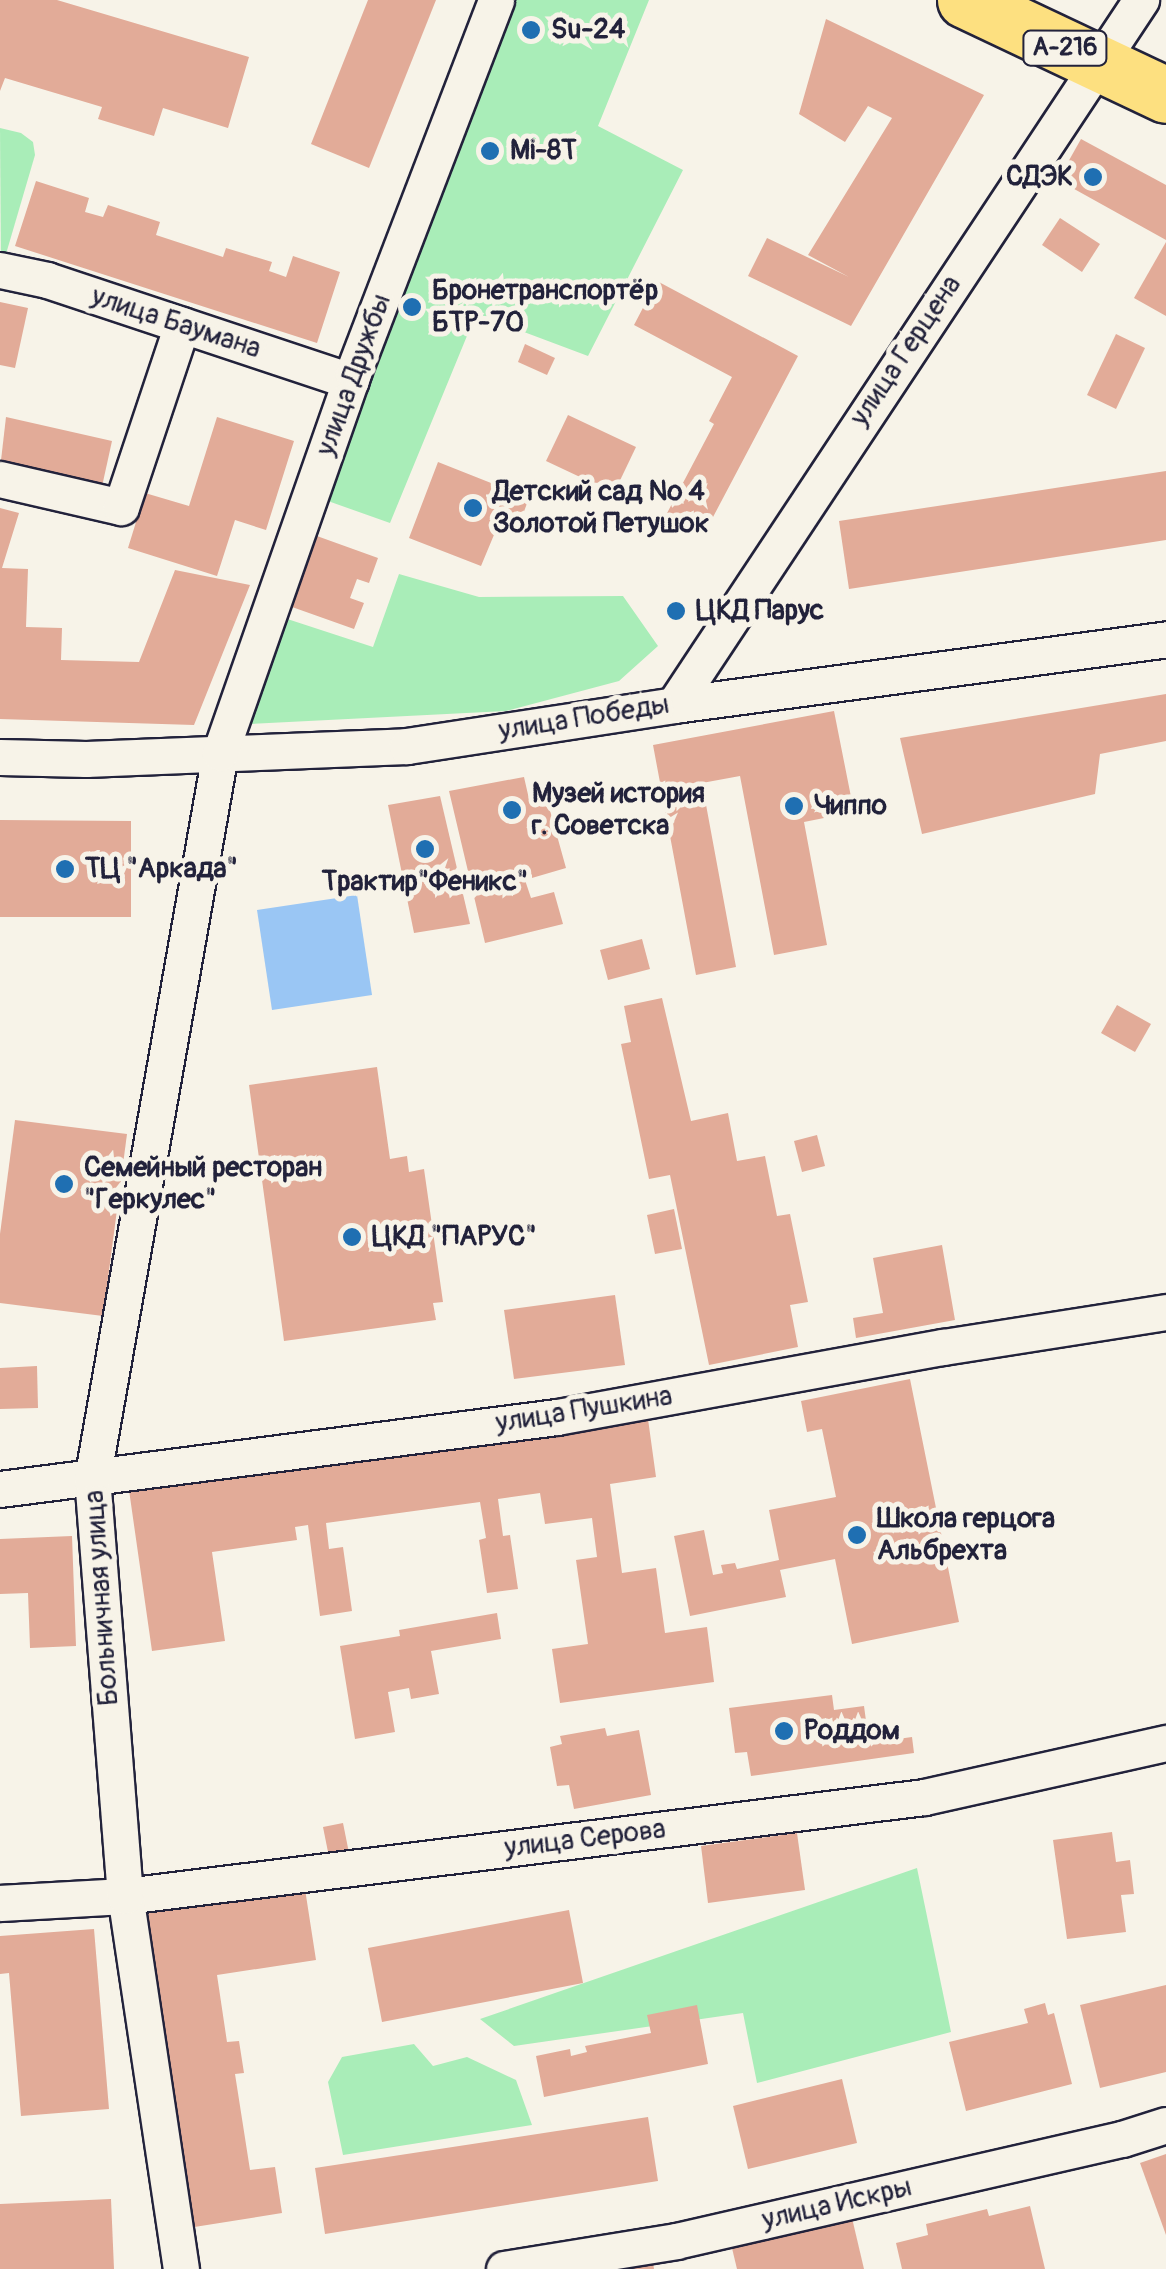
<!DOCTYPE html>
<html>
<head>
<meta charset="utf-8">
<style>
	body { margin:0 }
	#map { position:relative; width:1166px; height:2269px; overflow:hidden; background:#f7f3e8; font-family:Pangolin,sans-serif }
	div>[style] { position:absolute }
	.green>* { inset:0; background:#a9edb8 }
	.water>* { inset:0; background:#9ac6f4 }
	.building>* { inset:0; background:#e2ab98 }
	.roads { filter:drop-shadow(2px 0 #22223b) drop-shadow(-2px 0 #22223b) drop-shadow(0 2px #22223b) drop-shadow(0 -2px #22223b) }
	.street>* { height:35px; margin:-17.5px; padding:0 17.5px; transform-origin:17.5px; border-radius:17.5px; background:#f7f3e8 }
	.primary>* { height:55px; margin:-27.5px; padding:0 27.5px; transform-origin:27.5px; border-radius:27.5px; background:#fde080 }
	.dots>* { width:28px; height:28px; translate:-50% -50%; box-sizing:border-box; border:5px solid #f7f3e8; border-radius:50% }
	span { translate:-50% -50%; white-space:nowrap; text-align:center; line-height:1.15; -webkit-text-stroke:10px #f7f3e8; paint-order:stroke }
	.shield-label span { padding:2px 8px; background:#f7f3e8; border:2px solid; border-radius:8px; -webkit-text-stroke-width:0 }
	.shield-label { font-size:25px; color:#22223b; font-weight:700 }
	.poi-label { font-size:28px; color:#22223b; font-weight:700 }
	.left { translate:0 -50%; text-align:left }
	.right { translate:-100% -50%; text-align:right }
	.street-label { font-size:28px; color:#22223b }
</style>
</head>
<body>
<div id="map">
	<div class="green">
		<div style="clip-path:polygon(496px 0,649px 0,598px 126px,683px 170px,588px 356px,476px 314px,390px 523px,311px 495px)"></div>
		<div style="clip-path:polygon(0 128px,21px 133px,33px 142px,35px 155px,1px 271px)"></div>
		<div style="clip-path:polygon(399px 574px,479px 597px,623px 596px,658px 646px,619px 681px,506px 711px,230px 725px,269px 613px,373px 647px)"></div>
		<div style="clip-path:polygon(917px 1868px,951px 2032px,757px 2083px,743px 2013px,514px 2046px,480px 2019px)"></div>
		<div style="clip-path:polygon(414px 2044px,433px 2066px,467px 2057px,516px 2080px,532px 2125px,343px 2155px,328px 2082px,342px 2057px)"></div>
	</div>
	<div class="water">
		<div style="clip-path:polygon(357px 895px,372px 995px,272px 1010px,257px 910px)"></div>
	</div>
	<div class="building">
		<div style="clip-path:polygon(0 0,57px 0,249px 57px,228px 128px,163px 108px,154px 136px,98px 119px,102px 107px,5px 78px,0 91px)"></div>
		<div style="clip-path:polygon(368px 0,436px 0,369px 168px,311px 144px)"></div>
		<div style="clip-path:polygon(826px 19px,984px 95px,851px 326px,748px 276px,767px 238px,849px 277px,808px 255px,892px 118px,868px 106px,845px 142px,799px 114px)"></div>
		<div style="clip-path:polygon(1081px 139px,1166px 185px,1166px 240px,1058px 180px)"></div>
		<div style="clip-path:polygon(36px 181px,89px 198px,85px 212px,103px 217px,108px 205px,160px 222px,156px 235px,223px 257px,226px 248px,272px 262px,269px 271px,286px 277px,293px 256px,340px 272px,317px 343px,15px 246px)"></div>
		<div style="clip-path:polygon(1060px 218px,1100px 244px,1082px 272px,1042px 245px)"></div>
		<div style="clip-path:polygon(1166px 242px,1166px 316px,1134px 298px)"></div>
		<div style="clip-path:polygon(657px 281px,798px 356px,703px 536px,665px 517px,714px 424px,709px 421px,732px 377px,634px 325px)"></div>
		<div style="clip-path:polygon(0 302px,28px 308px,15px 368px,0 365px)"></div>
		<div style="clip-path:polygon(1116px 334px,1145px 348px,1116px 409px,1087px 395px)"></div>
		<div style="clip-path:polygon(525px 344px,555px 358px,547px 375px,518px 362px)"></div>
		<div style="clip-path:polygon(568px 415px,636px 447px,614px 493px,546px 461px)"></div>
		<div style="clip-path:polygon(6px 417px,112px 441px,101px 491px,0 469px)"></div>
		<div style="clip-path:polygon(217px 417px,294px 441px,266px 530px,235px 520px,217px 576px,128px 548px,145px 493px,189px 506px)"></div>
		<div style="clip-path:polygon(438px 462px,529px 498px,519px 525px,501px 518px,481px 566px,409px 538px)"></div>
		<div style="clip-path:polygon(1166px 471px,1166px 540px,849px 589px,839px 521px)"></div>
		<div style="clip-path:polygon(0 508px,19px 513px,2px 568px,28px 569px,26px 627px,62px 628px,61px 660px,139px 662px,175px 570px,250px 585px,194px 725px,0 719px)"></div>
		<div style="clip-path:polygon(303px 531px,378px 558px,369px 583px,357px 579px,350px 598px,364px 603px,354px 629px,278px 602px)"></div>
		<div style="clip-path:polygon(1166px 694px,1166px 741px,1100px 754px,1095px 794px,922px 834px,900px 738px)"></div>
		<div style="clip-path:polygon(834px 711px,854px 812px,804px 822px,827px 945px,774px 955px,740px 776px,702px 783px,736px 967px,696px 975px,653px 745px)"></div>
		<div style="clip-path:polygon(524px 777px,529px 799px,546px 796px,566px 868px,525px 880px,531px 898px,554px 892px,563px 924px,485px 943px,449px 791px)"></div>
		<div style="clip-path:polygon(440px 796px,470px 924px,414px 933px,388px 805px)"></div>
		<div style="clip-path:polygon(0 820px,131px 821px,131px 917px,0 917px)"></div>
		<div style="clip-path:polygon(642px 939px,650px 969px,608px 980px,600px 950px)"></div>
		<div style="clip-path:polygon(662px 998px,691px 1121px,728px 1113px,737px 1161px,765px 1156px,777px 1216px,790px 1214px,808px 1302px,790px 1305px,798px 1347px,709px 1365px,670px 1175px,649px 1179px,621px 1044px,631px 1042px,624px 1006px)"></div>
		<div style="clip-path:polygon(1117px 1005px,1151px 1024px,1135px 1052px,1101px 1033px)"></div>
		<div style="clip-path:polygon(377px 1067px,390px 1159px,407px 1156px,409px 1172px,424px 1169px,443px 1302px,433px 1303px,436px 1320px,284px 1341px,249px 1085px)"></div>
		<div style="clip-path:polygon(15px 1120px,127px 1134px,103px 1316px,0 1303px,0 1234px)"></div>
		<div style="clip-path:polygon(817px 1135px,825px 1166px,802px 1172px,794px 1141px)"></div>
		<div style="clip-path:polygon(674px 1209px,682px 1249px,655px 1254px,647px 1215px)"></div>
		<div style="clip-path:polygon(942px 1245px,955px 1320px,856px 1338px,853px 1318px,883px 1313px,873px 1258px)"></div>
		<div style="clip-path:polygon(615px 1295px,625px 1365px,514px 1379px,504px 1310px)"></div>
		<div style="clip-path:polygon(37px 1366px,38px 1408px,0 1409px,0 1368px)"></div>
		<div style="clip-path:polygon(910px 1379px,959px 1622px,852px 1644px,835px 1559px,780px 1570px,786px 1597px,690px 1616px,674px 1536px,704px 1530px,713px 1575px,723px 1573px,721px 1565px,735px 1563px,737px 1569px,779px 1560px,769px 1510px,836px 1497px,822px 1429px,807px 1432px,801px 1401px)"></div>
		<div style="clip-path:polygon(648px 1419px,656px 1477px,610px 1484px,622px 1573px,656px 1568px,665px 1633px,707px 1627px,714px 1682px,560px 1703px,552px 1649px,588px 1644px,576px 1560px,597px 1557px,592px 1518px,545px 1524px,540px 1493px,498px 1499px,503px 1536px,510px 1535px,518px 1589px,487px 1593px,479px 1540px,486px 1538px,480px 1502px,326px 1523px,329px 1549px,343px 1547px,352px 1611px,320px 1616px,308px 1525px,295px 1527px,297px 1540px,212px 1552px,225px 1641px,152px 1651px,129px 1490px)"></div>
		<div style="clip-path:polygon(72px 1536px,76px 1646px,30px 1648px,28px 1593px,0 1594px,0 1539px)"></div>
		<div style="clip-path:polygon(497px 1613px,501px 1639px,431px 1651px,439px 1694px,411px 1699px,409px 1688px,388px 1692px,395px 1732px,355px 1739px,340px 1646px,400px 1636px,399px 1630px)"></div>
		<div style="clip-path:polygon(832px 1695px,834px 1710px,864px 1706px,869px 1743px,912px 1737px,914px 1753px,751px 1776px,747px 1752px,735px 1753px,729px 1708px)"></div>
		<div style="clip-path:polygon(605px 1728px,607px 1736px,639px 1730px,651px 1795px,574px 1809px,569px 1785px,557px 1786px,550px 1747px,562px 1744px,560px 1736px)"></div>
		<div style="clip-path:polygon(343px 1823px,350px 1858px,330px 1862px,323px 1827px)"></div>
		<div style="clip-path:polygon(1112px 1832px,1116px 1862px,1130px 1860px,1134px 1894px,1121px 1895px,1126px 1932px,1067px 1939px,1053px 1840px)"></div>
		<div style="clip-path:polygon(797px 1833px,805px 1890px,708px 1903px,701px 1846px)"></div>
		<div style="clip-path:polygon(305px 1889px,316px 1960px,217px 1975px,227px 2042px,239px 2041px,244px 2073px,235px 2074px,250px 2170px,275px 2167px,282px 2213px,188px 2228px,138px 1915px)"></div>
		<div style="clip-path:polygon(569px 1910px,583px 1983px,382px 2022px,368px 1948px)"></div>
		<div style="clip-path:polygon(94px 1929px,109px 2109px,21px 2116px,9px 1973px,0 1974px,0 1936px)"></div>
		<div style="clip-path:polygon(1166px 1985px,1166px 2072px,1100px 2088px,1080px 2005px)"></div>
		<div style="clip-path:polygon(1045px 2003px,1048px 2015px,1054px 2013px,1072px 2084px,966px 2111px,949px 2042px,1028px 2023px,1024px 2009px)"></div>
		<div style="clip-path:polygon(697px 2005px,708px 2064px,544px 2097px,536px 2056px,570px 2049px,571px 2056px,587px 2052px,585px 2046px,651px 2033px,647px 2015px)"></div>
		<div style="clip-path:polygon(842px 2079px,857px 2143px,748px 2169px,733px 2106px)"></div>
		<div style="clip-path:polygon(648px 2117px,658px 2181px,325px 2234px,315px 2168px)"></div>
		<div style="clip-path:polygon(1166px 2154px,1166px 2235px,1140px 2163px)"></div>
		<div style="clip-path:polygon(111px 2199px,114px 2269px,0 2269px,0 2204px)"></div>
		<div style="clip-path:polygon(1030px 2206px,1045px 2269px,902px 2269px,896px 2243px,928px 2235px,926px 2224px,987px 2209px,989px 2216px)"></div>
		<div style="clip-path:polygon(852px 2218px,864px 2269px,737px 2269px,731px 2244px)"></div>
		<div style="clip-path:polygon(653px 2263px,654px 2269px,629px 2269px,628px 2267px)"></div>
	</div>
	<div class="roads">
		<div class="street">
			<div style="left:0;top:270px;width:48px;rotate:12deg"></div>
			<div style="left:47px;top:280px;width:320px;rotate:18.4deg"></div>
			<div style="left:0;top:479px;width:124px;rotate:13deg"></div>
			<div style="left:121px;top:507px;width:192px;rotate:-71.5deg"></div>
			<div style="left:674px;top:705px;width:846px;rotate:-56.48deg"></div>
			<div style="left:0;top:757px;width:86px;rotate:1.3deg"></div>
			<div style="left:86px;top:759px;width:321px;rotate:-2.3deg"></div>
			<div style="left:407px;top:746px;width:270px;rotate:-8.7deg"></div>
			<div style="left:674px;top:705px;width:496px;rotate:-7.6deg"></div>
			<div style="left:0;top:1489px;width:562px;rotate:-7.37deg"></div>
			<div style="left:557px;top:1417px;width:392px;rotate:-10.3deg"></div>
			<div style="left:943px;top:1347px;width:226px;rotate:-8.9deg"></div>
			<div style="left:0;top:1903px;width:125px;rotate:-3.2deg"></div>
			<div style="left:125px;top:1896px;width:805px;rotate:-7.06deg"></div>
			<div style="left:924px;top:1797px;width:248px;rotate:-12.6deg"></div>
			<div style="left:181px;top:2269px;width:377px;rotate:-98.5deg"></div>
			<div style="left:125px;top:1896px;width:417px;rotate:-94.5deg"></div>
			<div style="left:92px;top:1480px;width:738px;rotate:-80.01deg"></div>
			<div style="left:220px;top:753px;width:403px;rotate:-70.7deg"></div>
			<div style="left:353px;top:373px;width:399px;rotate:-69deg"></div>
			<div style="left:504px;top:2269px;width:174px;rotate:-9.2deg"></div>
			<div style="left:676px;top:2241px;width:458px;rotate:-12.9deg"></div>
			<div style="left:1122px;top:2139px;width:46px;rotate:-17.7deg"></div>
		</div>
		<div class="primary">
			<div style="left:965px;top:0;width:222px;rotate:25.3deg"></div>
		</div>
	</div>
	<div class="dots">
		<div style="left:531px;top:30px;background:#1f6fb2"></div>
		<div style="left:490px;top:151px;background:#1f6fb2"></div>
		<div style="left:1093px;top:177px;background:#1f6fb2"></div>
		<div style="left:412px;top:307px;background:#1f6fb2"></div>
		<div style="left:473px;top:508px;background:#1f6fb2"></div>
		<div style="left:676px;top:611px;background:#1f6fb2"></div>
		<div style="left:794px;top:806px;background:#1f6fb2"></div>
		<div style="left:512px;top:810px;background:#1f6fb2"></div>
		<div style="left:425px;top:849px;background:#1f6fb2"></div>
		<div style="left:65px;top:869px;background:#1f6fb2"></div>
		<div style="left:64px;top:1184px;background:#1f6fb2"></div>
		<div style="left:352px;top:1237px;background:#1f6fb2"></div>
		<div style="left:857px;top:1535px;background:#1f6fb2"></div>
		<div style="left:784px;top:1731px;background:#1f6fb2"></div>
	</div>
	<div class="shield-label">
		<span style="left:1065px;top:48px">А-216</span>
	</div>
	<div class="poi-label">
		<span class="left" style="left:551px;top:30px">Su-24</span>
		<span class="left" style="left:510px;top:151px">Mi-8T</span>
		<span class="right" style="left:1073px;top:177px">СДЭК</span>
		<span class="left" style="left:432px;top:307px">Бронетранспортёр<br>БТР-70</span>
		<span class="left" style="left:493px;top:508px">Детский сад № 4<br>Золотой Петушок</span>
		<span class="left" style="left:696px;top:611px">ЦКД Парус</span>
		<span class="left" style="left:532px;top:810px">Музей история<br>г. Советска</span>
		<span class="left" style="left:814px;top:806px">Чиппо</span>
		<span class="left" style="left:85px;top:869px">ТЦ "Аркада"</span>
		<span style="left:425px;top:882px">Трактир"Феникс"</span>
		<span class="left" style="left:84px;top:1184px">Семейный ресторан<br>"Геркулес"</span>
		<span class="left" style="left:372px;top:1237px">ЦКД "ПАРУС"</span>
		<span class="left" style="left:877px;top:1535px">Школа герцога<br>Альбрехта</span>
		<span class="left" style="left:804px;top:1731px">Роддом</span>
	</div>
	<div class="street-label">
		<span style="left:176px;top:323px;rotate:18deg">улица Баумана</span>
		<span style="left:906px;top:351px;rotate:-56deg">улица Герцена</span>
		<span style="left:354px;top:375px;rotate:-70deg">улица Дружбы</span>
		<span style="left:584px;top:718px;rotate:-9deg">улица Победы</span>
		<span style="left:584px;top:1410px;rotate:-9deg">улица Пушкина</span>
		<span style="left:102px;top:1598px;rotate:-94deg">Больничная улица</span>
		<span style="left:585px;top:1839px;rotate:-7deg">улица Серова</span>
		<span style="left:837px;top:2204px;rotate:-13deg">улица Искры</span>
	</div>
</div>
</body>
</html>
